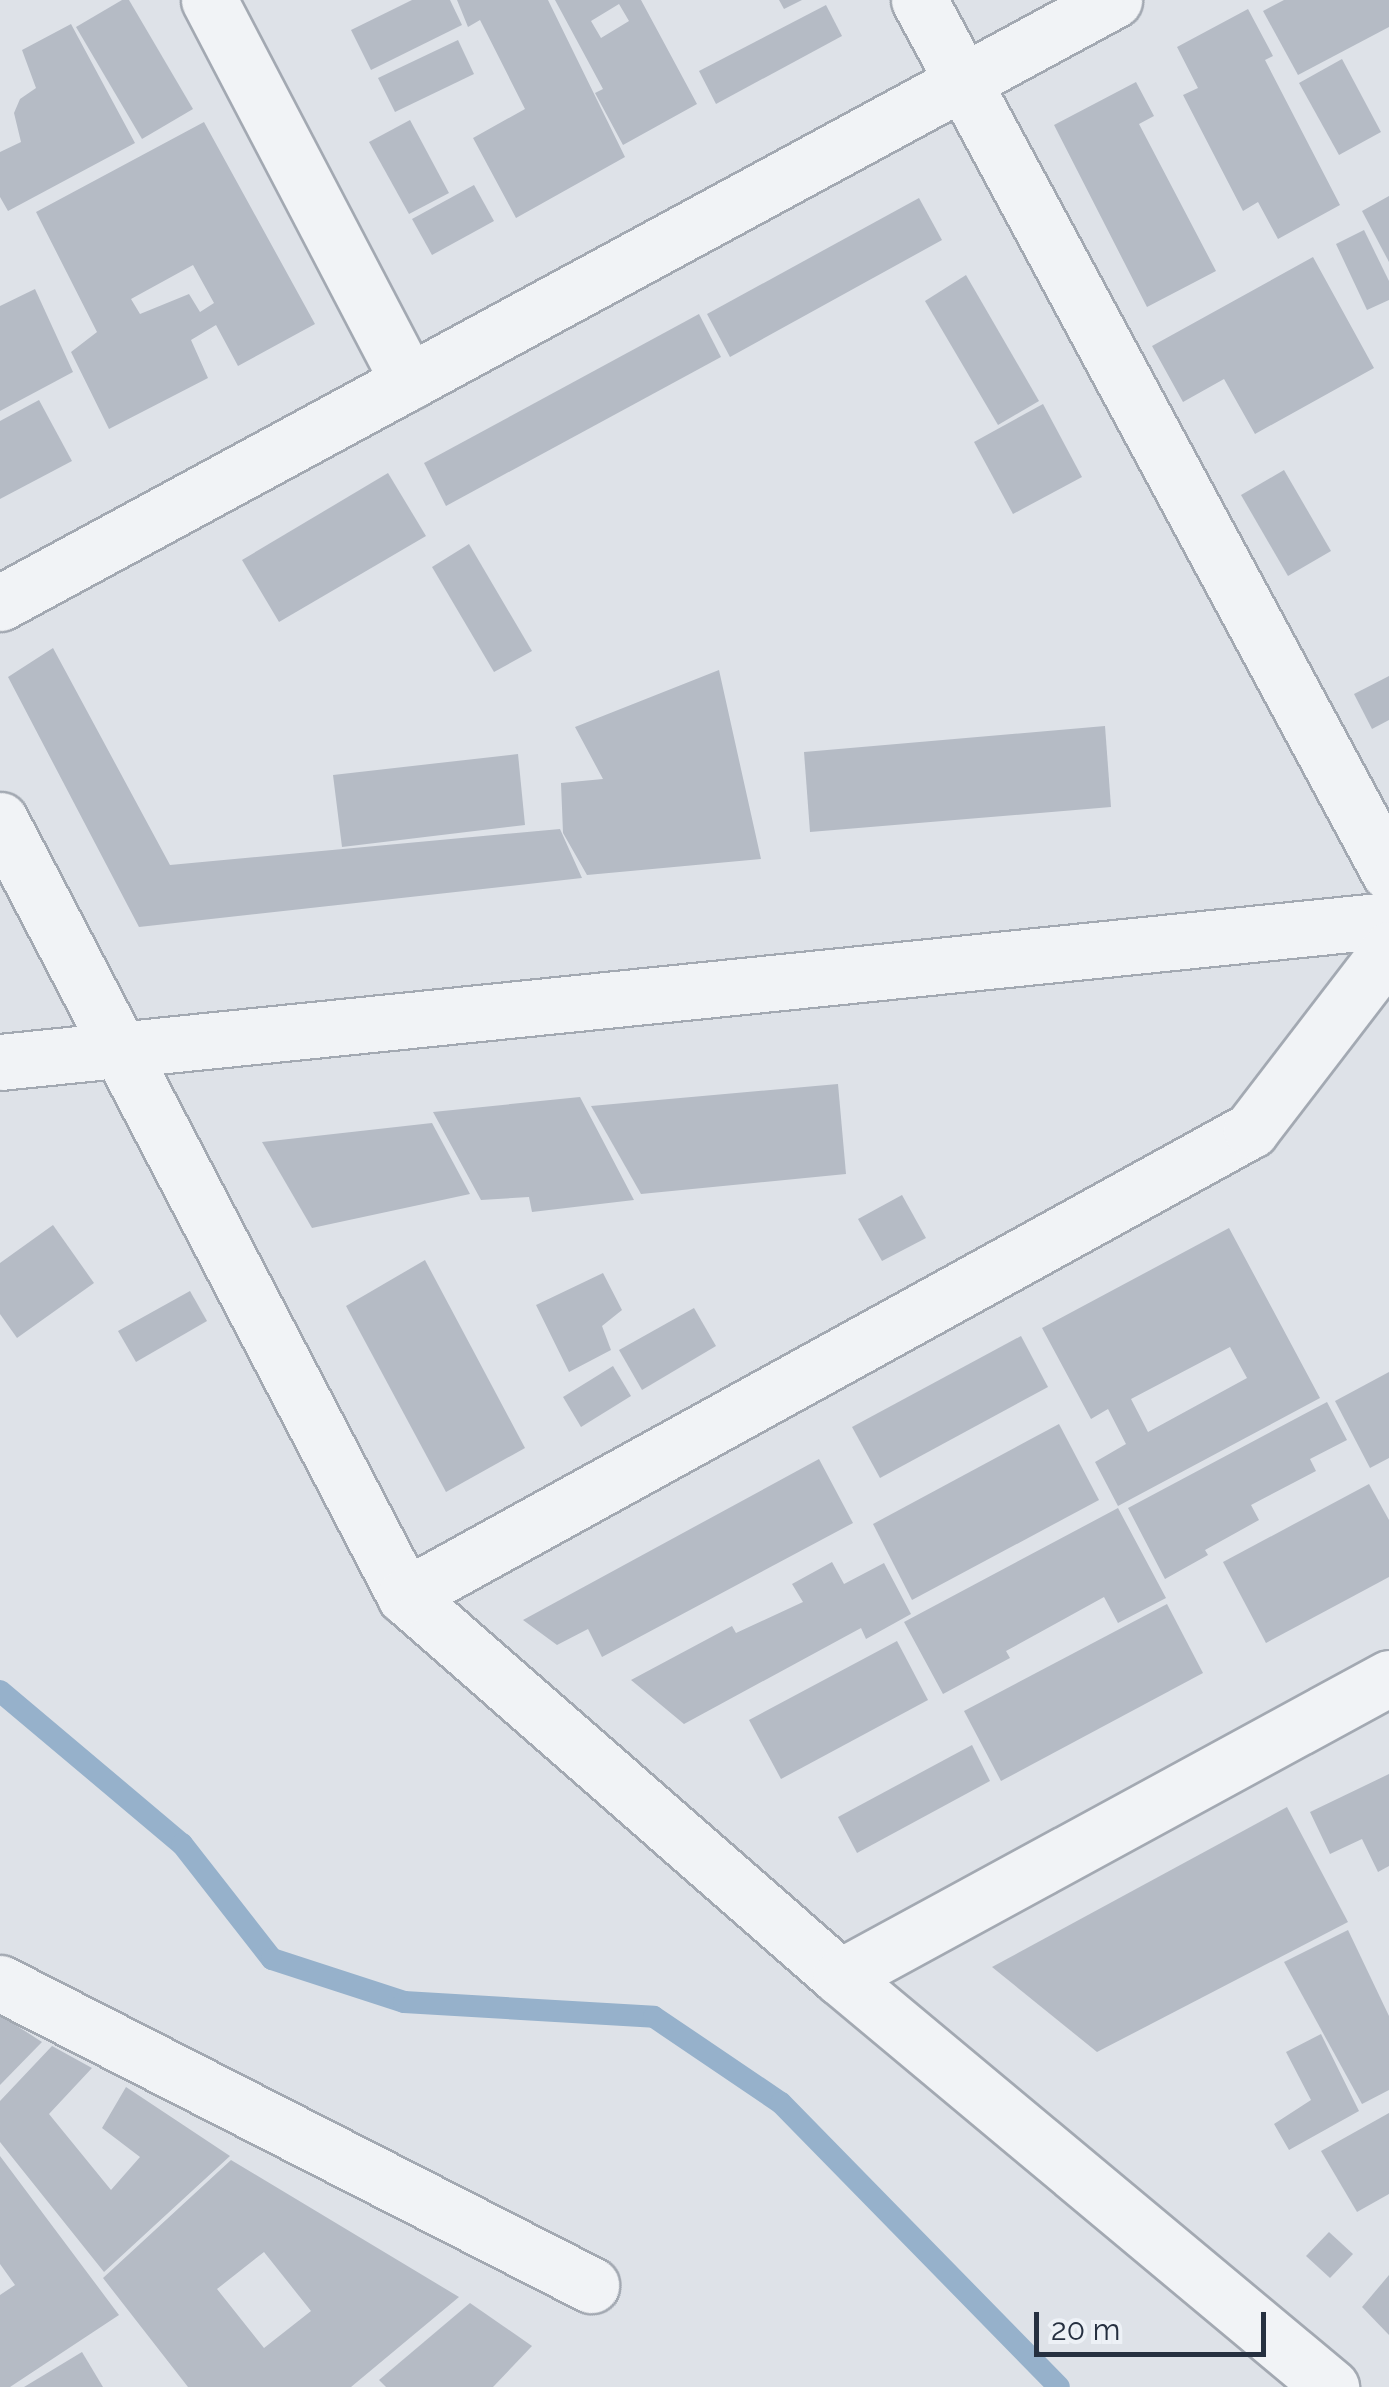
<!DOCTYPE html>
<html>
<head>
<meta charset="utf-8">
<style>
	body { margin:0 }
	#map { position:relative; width:1389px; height:2387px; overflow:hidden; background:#dee2e8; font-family:Raleway,sans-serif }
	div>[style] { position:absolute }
	.stream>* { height:22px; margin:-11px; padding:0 11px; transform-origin:11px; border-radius:11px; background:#96b1cb }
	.building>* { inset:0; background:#b5bbc5 }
	.roads { filter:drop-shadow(2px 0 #a3a9b2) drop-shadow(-2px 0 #a3a9b2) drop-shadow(0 2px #a3a9b2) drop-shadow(0 -2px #a3a9b2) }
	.minor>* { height:55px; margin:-27.5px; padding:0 27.5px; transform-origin:27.5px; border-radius:27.5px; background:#f1f3f6 }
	span { translate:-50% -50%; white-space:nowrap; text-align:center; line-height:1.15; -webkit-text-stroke:10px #edf1f6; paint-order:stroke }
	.scale { position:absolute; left:1034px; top:2312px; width:232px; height:45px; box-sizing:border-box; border:5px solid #263040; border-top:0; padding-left:12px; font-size:30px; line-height:35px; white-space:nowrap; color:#263040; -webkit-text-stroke:8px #edf1f6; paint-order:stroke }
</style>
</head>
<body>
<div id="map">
	<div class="stream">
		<div style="left:0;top:1691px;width:238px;rotate:40.1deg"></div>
		<div style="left:182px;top:1844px;width:146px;rotate:52deg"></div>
		<div style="left:272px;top:1959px;width:139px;rotate:18deg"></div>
		<div style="left:404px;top:2002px;width:250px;rotate:3.4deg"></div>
		<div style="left:654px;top:2017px;width:153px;rotate:34.1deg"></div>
		<div style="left:781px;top:2103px;width:397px;rotate:45.6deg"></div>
	</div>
	<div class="building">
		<div style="clip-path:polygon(122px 0,129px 0,193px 109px,142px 139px,76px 27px)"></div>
		<div style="clip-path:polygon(412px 0,450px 0,462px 25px,371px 70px,351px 30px)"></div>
		<div style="clip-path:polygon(457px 0,548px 0,625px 157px,516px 218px,473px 138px,525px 109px,480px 20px,468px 27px)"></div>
		<div style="clip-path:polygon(evenodd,555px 0,641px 0,697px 104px,623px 145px,595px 93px,603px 89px,555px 0,619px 4px,629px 21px,601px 38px,591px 21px,619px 4px)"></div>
		<div style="clip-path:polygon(779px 0,802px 0,784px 9px)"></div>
		<div style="clip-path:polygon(1284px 0,1389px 0,1389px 27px,1298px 75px,1263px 11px)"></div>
		<div style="clip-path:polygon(826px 5px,842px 36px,716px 104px,699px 71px)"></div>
		<div style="clip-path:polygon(1248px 9px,1273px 56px,1265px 60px,1340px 205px,1278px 239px,1258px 202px,1243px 211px,1183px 95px,1198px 88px,1177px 47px)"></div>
		<div style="clip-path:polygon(71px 24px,135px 143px,8px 211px,0 197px,0 152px,21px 142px,14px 113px,20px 99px,36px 88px,22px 50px)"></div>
		<div style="clip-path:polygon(458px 40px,474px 74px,395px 112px,378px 78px)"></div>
		<div style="clip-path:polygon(1342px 59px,1381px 132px,1339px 155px,1299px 83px)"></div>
		<div style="clip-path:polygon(1136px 82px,1154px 116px,1139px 124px,1216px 271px,1147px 307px,1054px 125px)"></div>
		<div style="clip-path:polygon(410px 120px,449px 193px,409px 214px,369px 142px)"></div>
		<div style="clip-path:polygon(evenodd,204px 122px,315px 324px,238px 366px,216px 325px,191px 340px,208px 378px,109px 429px,71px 352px,97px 332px,36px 212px,204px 122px,193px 265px,214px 303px,200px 312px,189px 294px,140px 314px,131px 299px,193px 265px)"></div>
		<div style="clip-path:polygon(474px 185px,494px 221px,432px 255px,412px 219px)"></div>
		<div style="clip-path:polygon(1389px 196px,1389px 262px,1362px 211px)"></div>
		<div style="clip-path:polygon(919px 198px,942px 240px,730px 357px,707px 314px)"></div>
		<div style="clip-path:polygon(1364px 230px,1389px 281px,1389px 300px,1367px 310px,1336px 244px)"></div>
		<div style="clip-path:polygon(1313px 257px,1374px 368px,1255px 434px,1224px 379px,1183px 402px,1152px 346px)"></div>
		<div style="clip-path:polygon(966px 275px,1039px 401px,998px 425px,925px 301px)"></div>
		<div style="clip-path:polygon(35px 289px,73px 372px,0 411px,0 306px)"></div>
		<div style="clip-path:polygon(699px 314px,721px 357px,446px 506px,424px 463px)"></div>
		<div style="clip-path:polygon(39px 400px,72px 461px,0 499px,0 421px)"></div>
		<div style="clip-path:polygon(1043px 404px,1082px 477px,1013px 514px,974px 442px)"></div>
		<div style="clip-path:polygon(1284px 470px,1331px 551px,1288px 576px,1241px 495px)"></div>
		<div style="clip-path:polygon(388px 473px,426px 536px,279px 622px,242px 560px)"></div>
		<div style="clip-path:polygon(469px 544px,532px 651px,494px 672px,432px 567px)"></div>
		<div style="clip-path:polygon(53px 648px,170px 865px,560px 829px,582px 878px,139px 927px,8px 677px)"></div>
		<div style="clip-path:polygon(719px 670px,761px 859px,587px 875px,563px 833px,561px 783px,603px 779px,575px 727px)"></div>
		<div style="clip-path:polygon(1389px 676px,1389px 720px,1372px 729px,1354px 694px)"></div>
		<div style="clip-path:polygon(1105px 726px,1111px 807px,810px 832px,804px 752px)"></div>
		<div style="clip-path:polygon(518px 754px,525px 825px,342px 847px,333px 775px)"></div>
		<div style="clip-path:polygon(838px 1084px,846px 1174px,641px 1194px,591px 1106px)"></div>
		<div style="clip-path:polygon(580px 1097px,634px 1200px,532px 1212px,529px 1197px,481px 1200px,433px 1112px)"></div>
		<div style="clip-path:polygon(432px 1123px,470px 1194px,312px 1228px,262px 1142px)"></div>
		<div style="clip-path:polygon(902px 1195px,926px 1238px,882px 1261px,858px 1219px)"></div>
		<div style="clip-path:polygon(53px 1225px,94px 1283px,17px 1338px,0 1314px,0 1263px)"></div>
		<div style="clip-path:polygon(evenodd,1229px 1228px,1320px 1398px,1118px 1506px,1095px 1462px,1126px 1444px,1108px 1409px,1091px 1419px,1042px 1328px,1229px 1228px,1230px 1347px,1247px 1378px,1148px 1432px,1131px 1399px,1230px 1347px)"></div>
		<div style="clip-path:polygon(425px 1260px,525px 1448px,446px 1492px,346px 1306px)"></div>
		<div style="clip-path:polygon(603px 1273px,622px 1310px,602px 1326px,611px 1350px,569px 1372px,536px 1305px)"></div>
		<div style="clip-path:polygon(190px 1291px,207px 1321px,136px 1362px,118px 1331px)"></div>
		<div style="clip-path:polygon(694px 1308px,716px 1346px,642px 1390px,619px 1350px)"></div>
		<div style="clip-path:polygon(1021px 1336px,1048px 1387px,880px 1478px,852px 1427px)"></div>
		<div style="clip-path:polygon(613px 1366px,631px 1396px,581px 1427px,563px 1397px)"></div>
		<div style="clip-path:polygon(1389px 1372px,1389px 1458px,1370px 1468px,1335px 1401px)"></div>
		<div style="clip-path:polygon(1327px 1402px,1347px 1440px,1310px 1459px,1316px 1471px,1251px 1505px,1259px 1520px,1205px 1550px,1208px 1555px,1165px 1579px,1128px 1508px)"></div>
		<div style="clip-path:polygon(1059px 1424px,1099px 1500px,912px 1600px,873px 1524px)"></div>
		<div style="clip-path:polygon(819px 1459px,853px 1523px,602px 1657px,588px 1629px,557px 1645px,523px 1620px)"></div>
		<div style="clip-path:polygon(1369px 1484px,1389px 1520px,1389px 1577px,1266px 1643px,1223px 1562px)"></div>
		<div style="clip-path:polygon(1118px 1508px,1166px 1598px,1118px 1623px,1104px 1597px,1006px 1651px,1010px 1658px,943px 1694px,904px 1622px)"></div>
		<div style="clip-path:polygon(832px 1562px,844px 1584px,884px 1563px,911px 1614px,866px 1639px,861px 1628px,684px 1724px,631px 1680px,732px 1626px,736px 1633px,803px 1602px,792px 1584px)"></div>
		<div style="clip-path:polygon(1167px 1604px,1203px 1673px,1001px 1781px,964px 1711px)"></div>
		<div style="clip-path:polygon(897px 1641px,928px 1700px,781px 1779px,749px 1720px)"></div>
		<div style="clip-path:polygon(972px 1745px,990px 1781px,857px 1853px,838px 1817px)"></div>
		<div style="clip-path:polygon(1389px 1774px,1389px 1866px,1378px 1872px,1362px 1839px,1330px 1854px,1310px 1812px)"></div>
		<div style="clip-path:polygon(1287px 1807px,1348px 1922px,1097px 2052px,992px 1967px)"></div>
		<div style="clip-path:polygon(1348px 1930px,1389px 2016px,1389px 2090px,1362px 2104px,1284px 1962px)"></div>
		<div style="clip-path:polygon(0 2015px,42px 2042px,0 2085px)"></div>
		<div style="clip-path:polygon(1321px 2034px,1359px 2111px,1289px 2150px,1274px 2124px,1311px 2100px,1286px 2052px)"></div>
		<div style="clip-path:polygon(52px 2046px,92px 2068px,49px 2114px,111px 2190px,140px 2157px,102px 2128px,126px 2087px,230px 2156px,104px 2272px,0 2142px,0 2101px)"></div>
		<div style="clip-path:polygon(1389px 2113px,1389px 2194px,1357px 2212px,1321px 2151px)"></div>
		<div style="clip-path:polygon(0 2156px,119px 2315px,10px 2387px,0 2387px,0 2295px,15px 2285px,0 2264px)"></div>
		<div style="clip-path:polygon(evenodd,231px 2160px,459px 2297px,351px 2387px,188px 2387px,103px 2278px,231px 2160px,264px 2252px,311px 2311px,264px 2348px,217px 2289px,264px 2252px)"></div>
		<div style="clip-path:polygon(1329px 2232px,1353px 2254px,1330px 2278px,1306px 2256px)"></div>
		<div style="clip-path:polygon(1389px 2275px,1389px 2335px,1362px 2307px)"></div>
		<div style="clip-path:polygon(470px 2303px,532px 2346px,493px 2387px,386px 2387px,379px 2380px)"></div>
		<div style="clip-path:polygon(82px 2352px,103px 2387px,24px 2387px)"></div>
	</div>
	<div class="roads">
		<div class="minor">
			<div style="left:209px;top:0;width:431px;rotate:62.4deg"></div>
			<div style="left:919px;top:0;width:991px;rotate:61.68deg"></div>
			<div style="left:0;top:603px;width:1267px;rotate:-28.43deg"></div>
			<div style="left:0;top:820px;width:875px;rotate:62.44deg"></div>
			<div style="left:405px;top:1596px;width:578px;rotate:41.21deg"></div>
			<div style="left:840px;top:1977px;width:640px;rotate:39.86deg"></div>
			<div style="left:0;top:1062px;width:1396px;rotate:-5.84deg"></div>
			<div style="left:405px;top:1596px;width:966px;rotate:-28.85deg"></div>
			<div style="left:1251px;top:1130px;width:227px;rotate:-52.5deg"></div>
			<div style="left:840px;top:1977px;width:625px;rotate:-28.57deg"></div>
			<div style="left:0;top:1983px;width:664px;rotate:27.07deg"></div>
		</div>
	</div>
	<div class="scale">20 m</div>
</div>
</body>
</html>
